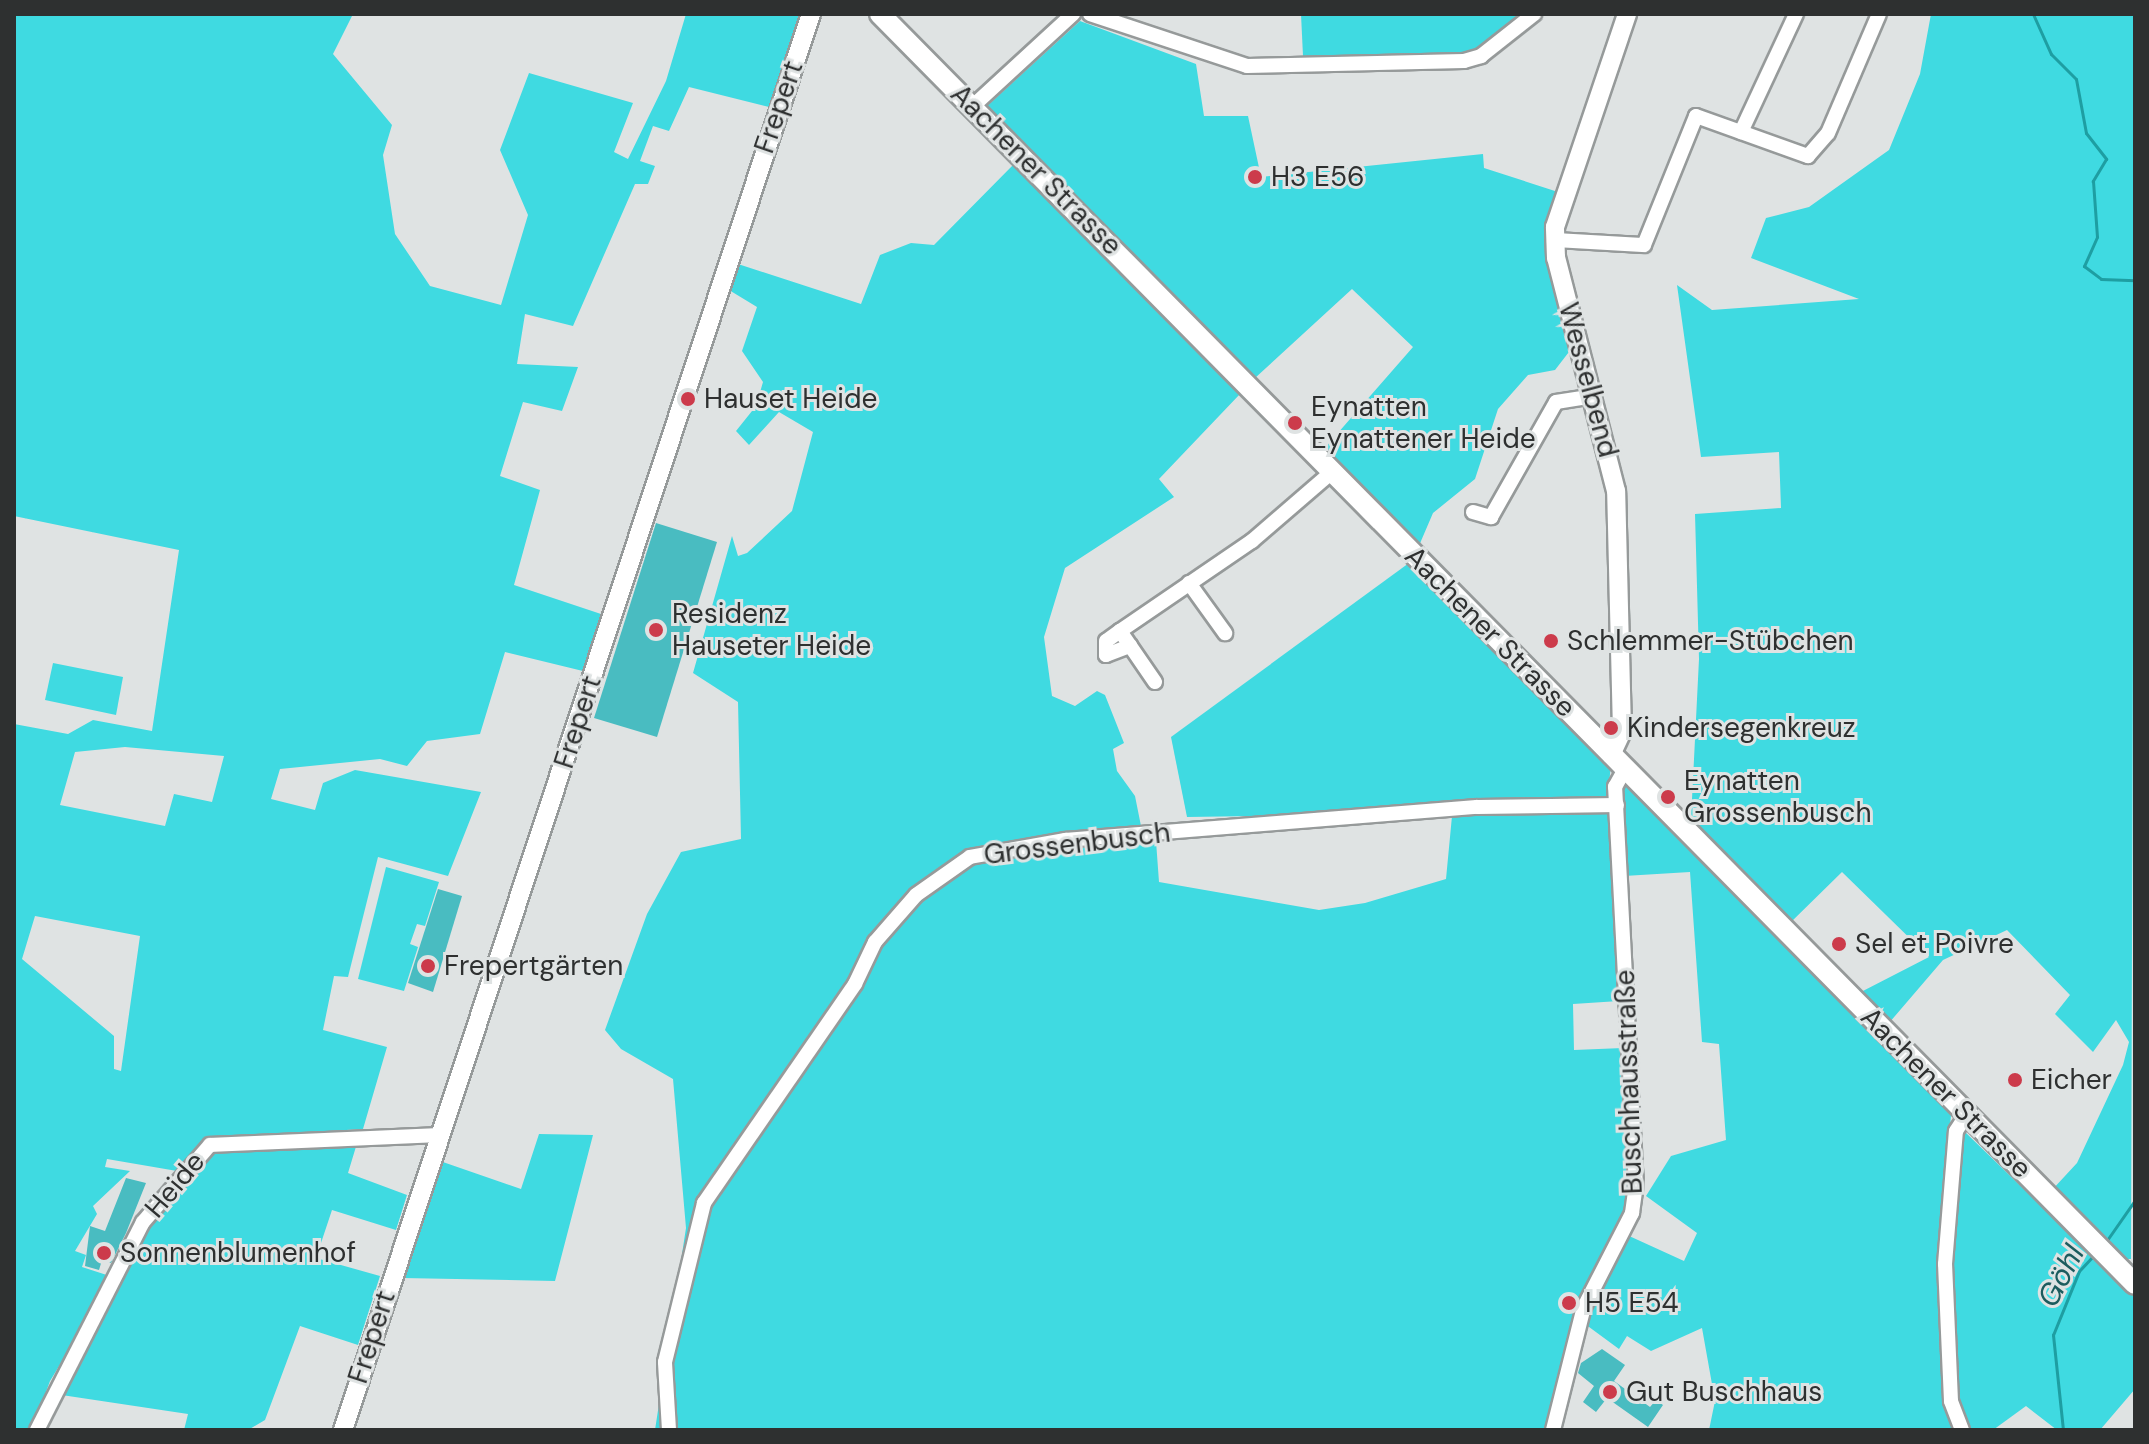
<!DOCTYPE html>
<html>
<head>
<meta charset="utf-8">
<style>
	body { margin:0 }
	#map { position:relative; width:2149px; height:1444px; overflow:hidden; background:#dfe3e3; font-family:"DM Sans",sans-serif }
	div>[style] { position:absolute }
	.green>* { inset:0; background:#3fdae1 }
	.stream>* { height:3px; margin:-1.5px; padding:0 1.5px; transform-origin:1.5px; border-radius:1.5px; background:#1e9ea2 }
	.building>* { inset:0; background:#49bcc1 }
	.roads { filter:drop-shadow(2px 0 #969a9a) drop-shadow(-2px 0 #969a9a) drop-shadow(0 2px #969a9a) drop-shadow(0 -2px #969a9a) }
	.street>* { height:14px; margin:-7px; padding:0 7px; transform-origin:7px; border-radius:7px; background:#fff }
	.secondary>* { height:18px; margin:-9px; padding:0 9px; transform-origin:9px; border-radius:9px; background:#fff }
	.primary>* { height:20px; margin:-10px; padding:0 10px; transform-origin:10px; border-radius:10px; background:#fff }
	.dots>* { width:22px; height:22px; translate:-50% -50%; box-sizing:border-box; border:4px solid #dfe3e3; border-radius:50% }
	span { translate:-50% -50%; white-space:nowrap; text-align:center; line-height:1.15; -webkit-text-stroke:6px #dfe3e3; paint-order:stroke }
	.street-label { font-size:28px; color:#2e3030 }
	.poi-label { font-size:28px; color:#2e3030 }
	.left { translate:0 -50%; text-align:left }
	.water-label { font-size:30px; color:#1c5c5e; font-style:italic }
	.frame { position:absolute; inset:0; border:16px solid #2e3030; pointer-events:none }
</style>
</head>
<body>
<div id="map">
	<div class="green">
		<div style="clip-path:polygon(evenodd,14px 14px,353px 14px,333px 54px,392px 125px,383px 155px,395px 234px,430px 286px,501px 305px,528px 215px,500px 150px,529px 73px,633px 103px,614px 152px,628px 159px,666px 81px,686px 14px,800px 14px,769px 107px,689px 87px,669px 131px,653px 126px,640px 161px,655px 166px,648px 184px,635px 184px,573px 326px,525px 314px,517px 364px,578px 367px,562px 411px,523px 402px,500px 476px,540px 490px,514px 585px,604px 615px,587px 672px,505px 652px,480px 734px,427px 741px,407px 766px,380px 759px,280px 769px,271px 799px,315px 810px,323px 783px,355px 770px,481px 792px,448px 876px,378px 857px,348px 977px,334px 976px,323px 1030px,387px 1047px,363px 1129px,213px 1138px,177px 1171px,107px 1159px,105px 1167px,130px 1171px,93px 1206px,97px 1214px,75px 1251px,86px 1255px,82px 1267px,113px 1277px,50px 1381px,32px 1430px,14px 1430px,14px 724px,68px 734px,93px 720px,152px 731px,179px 550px,14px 516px,14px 14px,125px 747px,224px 756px,212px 802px,174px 794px,165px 826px,60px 805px,75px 752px,125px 747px,14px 14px,35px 916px,140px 936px,121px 1071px,114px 1069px,114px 1036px,22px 959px,35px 916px)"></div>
		<div style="clip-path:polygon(1301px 14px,1534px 14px,1477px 54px,1303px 56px)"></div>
		<div style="clip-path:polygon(1931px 14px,2135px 14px,2131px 1259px,2121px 1259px,2052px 1190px,2077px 1163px,2123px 1065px,2129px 1042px,2116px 1020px,2093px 1052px,2055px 1014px,2070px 995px,2007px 930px,1943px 960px,1889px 1023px,1859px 993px,1929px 957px,1842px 872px,1789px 924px,1691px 819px,1699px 659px,1695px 514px,1781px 508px,1779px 452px,1701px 457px,1677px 285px,1712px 310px,1859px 299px,1751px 258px,1766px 218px,1809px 207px,1889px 150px,1920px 74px)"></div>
		<div style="clip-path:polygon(1080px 21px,1196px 64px,1204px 116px,1248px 116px,1261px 177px,1483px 154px,1484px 168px,1558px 192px,1572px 348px,1555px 370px,1528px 375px,1498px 409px,1475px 479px,1433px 513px,1418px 548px,1323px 450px,1413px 347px,1352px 289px,1255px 378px,986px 107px)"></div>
		<div style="clip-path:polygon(1013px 165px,1240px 394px,1159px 479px,1174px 497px,1065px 568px,1044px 637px,1052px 696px,1075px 706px,1097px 691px,1105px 695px,1124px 743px,1113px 749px,1117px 771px,1135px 796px,1141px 826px,1156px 841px,1159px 882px,1319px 910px,1365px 903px,1446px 879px,1452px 816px,1604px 806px,1609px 813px,1619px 1001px,1573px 1004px,1574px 1050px,1623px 1048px,1628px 1196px,1547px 1430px,655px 1430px,686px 1228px,673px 1079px,621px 1049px,605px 1030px,647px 914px,681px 852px,741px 839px,738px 702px,693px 673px,732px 536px,738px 556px,747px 553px,792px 511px,813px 432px,779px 412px,749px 445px,736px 431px,756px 406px,763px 382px,742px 351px,757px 307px,729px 290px,738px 264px,861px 304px,880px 255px,911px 243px,934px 245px)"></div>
		<div style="clip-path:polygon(1409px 563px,1611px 763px,1608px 797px,1452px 813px,1187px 817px,1171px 737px)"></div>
		<div style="clip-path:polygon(53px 663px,123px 677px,116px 715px,45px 700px)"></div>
		<div style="clip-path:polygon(1622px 780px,1951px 1115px,1938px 1285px,1946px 1409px,1958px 1430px,1709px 1430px,1715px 1401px,1702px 1328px,1651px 1351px,1627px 1336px,1619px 1349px,1585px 1324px,1627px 1235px,1684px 1261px,1697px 1233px,1646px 1196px,1671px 1156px,1726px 1140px,1719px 1044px,1702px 1042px,1690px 872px,1624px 876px)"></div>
		<div style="clip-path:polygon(386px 867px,439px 882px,425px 926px,417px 924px,410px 944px,418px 947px,404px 991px,358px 979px)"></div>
		<div style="clip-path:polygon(1964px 1131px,2135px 1297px,2135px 1389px,2100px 1430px,2057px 1430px,2026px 1406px,1993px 1430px,1968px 1430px,1957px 1411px,1950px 1246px)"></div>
		<div style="clip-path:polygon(539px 1134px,593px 1135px,555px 1281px,402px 1278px,440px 1161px,521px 1189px)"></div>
		<div style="clip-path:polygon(358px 1140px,348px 1173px,407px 1195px,396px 1230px,332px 1210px,316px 1258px,380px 1276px,358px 1345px,300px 1326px,265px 1420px,248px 1430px,184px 1430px,188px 1414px,55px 1394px,157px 1214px,214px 1149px)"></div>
	</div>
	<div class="stream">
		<div style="left:2033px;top:14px;width:44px;rotate:65.8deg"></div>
		<div style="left:2051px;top:54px;width:35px;rotate:45deg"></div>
		<div style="left:2076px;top:79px;width:55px;rotate:79.5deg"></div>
		<div style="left:2086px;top:133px;width:33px;rotate:52deg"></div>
		<div style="left:2106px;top:159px;width:26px;rotate:121deg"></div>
		<div style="left:2093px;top:181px;width:56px;rotate:85.9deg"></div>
		<div style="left:2097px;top:237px;width:32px;rotate:114deg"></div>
		<div style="left:2084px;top:266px;width:21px;rotate:37deg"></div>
		<div style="left:2101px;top:279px;width:34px;rotate:2deg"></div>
		<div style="left:2105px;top:1243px;width:52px;rotate:-55.1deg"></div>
		<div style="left:2063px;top:1430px;width:96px;rotate:-96deg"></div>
		<div style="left:2053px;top:1335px;width:69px;rotate:-67.9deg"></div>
		<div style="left:2079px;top:1271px;width:23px;rotate:-47deg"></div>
	</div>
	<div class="building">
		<div style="clip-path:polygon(656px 523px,717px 542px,657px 737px,594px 718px)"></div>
		<div style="clip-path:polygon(438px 889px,462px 896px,433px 992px,408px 983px)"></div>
		<div style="clip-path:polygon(126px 1178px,146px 1183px,126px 1233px,111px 1263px,102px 1260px,99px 1270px,85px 1266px,90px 1226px,105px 1231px)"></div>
		<div style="clip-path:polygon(1602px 1349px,1625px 1365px,1614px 1381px,1650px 1407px,1656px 1400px,1663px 1405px,1648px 1427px,1607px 1398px,1596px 1412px,1583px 1402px,1594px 1386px,1578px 1373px,1581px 1363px)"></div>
	</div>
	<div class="roads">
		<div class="street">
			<div style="left:1090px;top:14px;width:165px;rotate:18.3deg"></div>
			<div style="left:1247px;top:66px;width:217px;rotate:-1.3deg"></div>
			<div style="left:1464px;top:61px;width:18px;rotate:-16deg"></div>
			<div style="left:1481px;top:56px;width:68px;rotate:-38.4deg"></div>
			<div style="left:973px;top:106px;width:136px;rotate:-42.6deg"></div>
			<div style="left:1741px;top:132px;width:130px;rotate:-65deg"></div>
			<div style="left:1554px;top:240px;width:90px;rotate:3.2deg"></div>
			<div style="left:1644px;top:245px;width:139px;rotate:-68deg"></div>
			<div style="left:1696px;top:116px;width:119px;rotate:19.7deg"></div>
			<div style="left:1808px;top:156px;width:30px;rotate:-49deg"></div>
			<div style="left:1828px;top:133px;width:129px;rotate:-66.8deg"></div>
			<div style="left:1473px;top:512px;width:19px;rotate:16deg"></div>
			<div style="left:1491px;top:517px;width:132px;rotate:-60.5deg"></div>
			<div style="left:1556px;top:402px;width:38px;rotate:-9deg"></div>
			<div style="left:1189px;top:583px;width:62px;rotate:54.2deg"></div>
			<div style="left:1120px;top:631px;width:17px;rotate:144deg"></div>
			<div style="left:1106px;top:641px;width:14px;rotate:90deg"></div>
			<div style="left:1106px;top:655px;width:26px;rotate:-21deg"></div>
			<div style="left:1155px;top:682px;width:62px;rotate:-124.5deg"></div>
			<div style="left:1120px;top:631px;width:160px;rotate:-34.3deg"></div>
			<div style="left:1252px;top:541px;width:106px;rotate:-40.8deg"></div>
			<div style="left:37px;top:1430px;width:233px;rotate:-63deg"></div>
			<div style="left:143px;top:1222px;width:102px;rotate:-49deg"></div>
			<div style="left:210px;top:1145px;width:229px;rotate:-2.5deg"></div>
			<div style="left:669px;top:1430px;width:68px;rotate:-93.4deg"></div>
			<div style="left:665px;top:1362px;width:164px;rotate:-76.2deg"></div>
			<div style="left:704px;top:1203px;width:266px;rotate:-55.4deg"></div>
			<div style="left:855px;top:984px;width:47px;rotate:-64.5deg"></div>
			<div style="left:875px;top:942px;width:62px;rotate:-48.9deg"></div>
			<div style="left:916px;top:895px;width:66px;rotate:-35.1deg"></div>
			<div style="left:970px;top:857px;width:97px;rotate:-10.1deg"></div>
			<div style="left:1065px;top:840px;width:413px;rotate:-4.6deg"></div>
			<div style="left:1477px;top:807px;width:140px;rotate:-0.8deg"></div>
			<div style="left:1553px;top:1430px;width:127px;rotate:-75.9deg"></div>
			<div style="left:1584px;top:1307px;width:106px;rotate:-62.9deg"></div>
			<div style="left:1632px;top:1213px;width:27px;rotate:-82deg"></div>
			<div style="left:1636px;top:1186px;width:400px;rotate:-93deg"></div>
			<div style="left:1615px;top:787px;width:21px;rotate:-61deg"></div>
			<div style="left:1962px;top:1430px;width:31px;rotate:-111deg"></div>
			<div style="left:1951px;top:1401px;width:137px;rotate:-92.5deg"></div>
			<div style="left:1945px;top:1264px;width:133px;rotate:-85.3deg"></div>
			<div style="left:1956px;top:1131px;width:20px;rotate:-57deg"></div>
		</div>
		<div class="secondary">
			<div style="left:1611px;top:755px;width:26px;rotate:-65deg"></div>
			<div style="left:1622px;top:731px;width:240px;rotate:-91.4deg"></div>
			<div style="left:1616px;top:491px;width:241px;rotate:-104.4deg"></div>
			<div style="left:1556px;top:258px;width:31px;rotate:-92deg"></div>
			<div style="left:1555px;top:227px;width:225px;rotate:-71.3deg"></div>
			<div style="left:343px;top:1430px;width:1491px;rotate:-71.71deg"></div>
		</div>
		<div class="primary">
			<div style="left:880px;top:14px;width:1785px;rotate:45.34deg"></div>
		</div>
	</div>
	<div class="dots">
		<div style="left:1255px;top:177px;background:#cc3b4b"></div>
		<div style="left:688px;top:399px;background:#cc3b4b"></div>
		<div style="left:1295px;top:423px;background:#cc3b4b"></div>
		<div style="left:656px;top:630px;background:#cc3b4b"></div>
		<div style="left:1551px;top:641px;background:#cc3b4b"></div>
		<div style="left:1611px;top:728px;background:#cc3b4b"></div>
		<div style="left:1668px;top:797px;background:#cc3b4b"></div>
		<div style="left:1839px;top:944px;background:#cc3b4b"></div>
		<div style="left:428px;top:966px;background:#cc3b4b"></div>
		<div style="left:2015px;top:1080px;background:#cc3b4b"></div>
		<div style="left:104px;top:1253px;background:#cc3b4b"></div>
		<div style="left:1569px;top:1303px;background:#cc3b4b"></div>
		<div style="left:1610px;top:1392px;background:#cc3b4b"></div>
	</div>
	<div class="street-label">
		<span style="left:779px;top:107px;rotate:-71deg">Frepert</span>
		<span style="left:1036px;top:170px;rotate:45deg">Aachener Strasse</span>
		<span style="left:1588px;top:380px;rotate:75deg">Wesselbend</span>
		<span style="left:1490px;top:632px;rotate:45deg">Aachener Strasse</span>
		<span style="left:578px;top:722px;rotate:-72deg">Frepert</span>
		<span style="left:1077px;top:844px;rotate:-7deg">Grossenbusch</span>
		<span style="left:1629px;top:1082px;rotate:-92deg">Buschhausstraße</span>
		<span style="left:1946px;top:1093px;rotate:45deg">Aachener Strasse</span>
		<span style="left:175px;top:1185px;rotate:-50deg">Heide</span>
		<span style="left:372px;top:1337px;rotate:-72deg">Frepert</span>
	</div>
	<div class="poi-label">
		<span class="left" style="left:1271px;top:177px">H3 E56</span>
		<span class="left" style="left:704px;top:399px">Hauset Heide</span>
		<span class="left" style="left:1311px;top:423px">Eynatten<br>Eynattener Heide</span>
		<span class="left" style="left:672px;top:630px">Residenz<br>Hauseter Heide</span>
		<span class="left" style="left:1567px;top:641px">Schlemmer-Stübchen</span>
		<span class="left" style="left:1627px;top:728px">Kindersegenkreuz</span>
		<span class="left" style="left:1684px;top:797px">Eynatten<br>Grossenbusch</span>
		<span class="left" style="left:1855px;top:944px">Sel et Poivre</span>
		<span class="left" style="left:444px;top:966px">Frepertgärten</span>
		<span class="left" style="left:2031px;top:1080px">Eicher</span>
		<span class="left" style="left:120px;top:1253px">Sonnenblumenhof</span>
		<span class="left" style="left:1585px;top:1303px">H5 E54</span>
		<span class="left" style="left:1626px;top:1392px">Gut Buschhaus</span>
	</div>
	<div class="water-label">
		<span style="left:2061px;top:1276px;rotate:-62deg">Göhl</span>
	</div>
	<div class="frame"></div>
</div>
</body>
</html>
